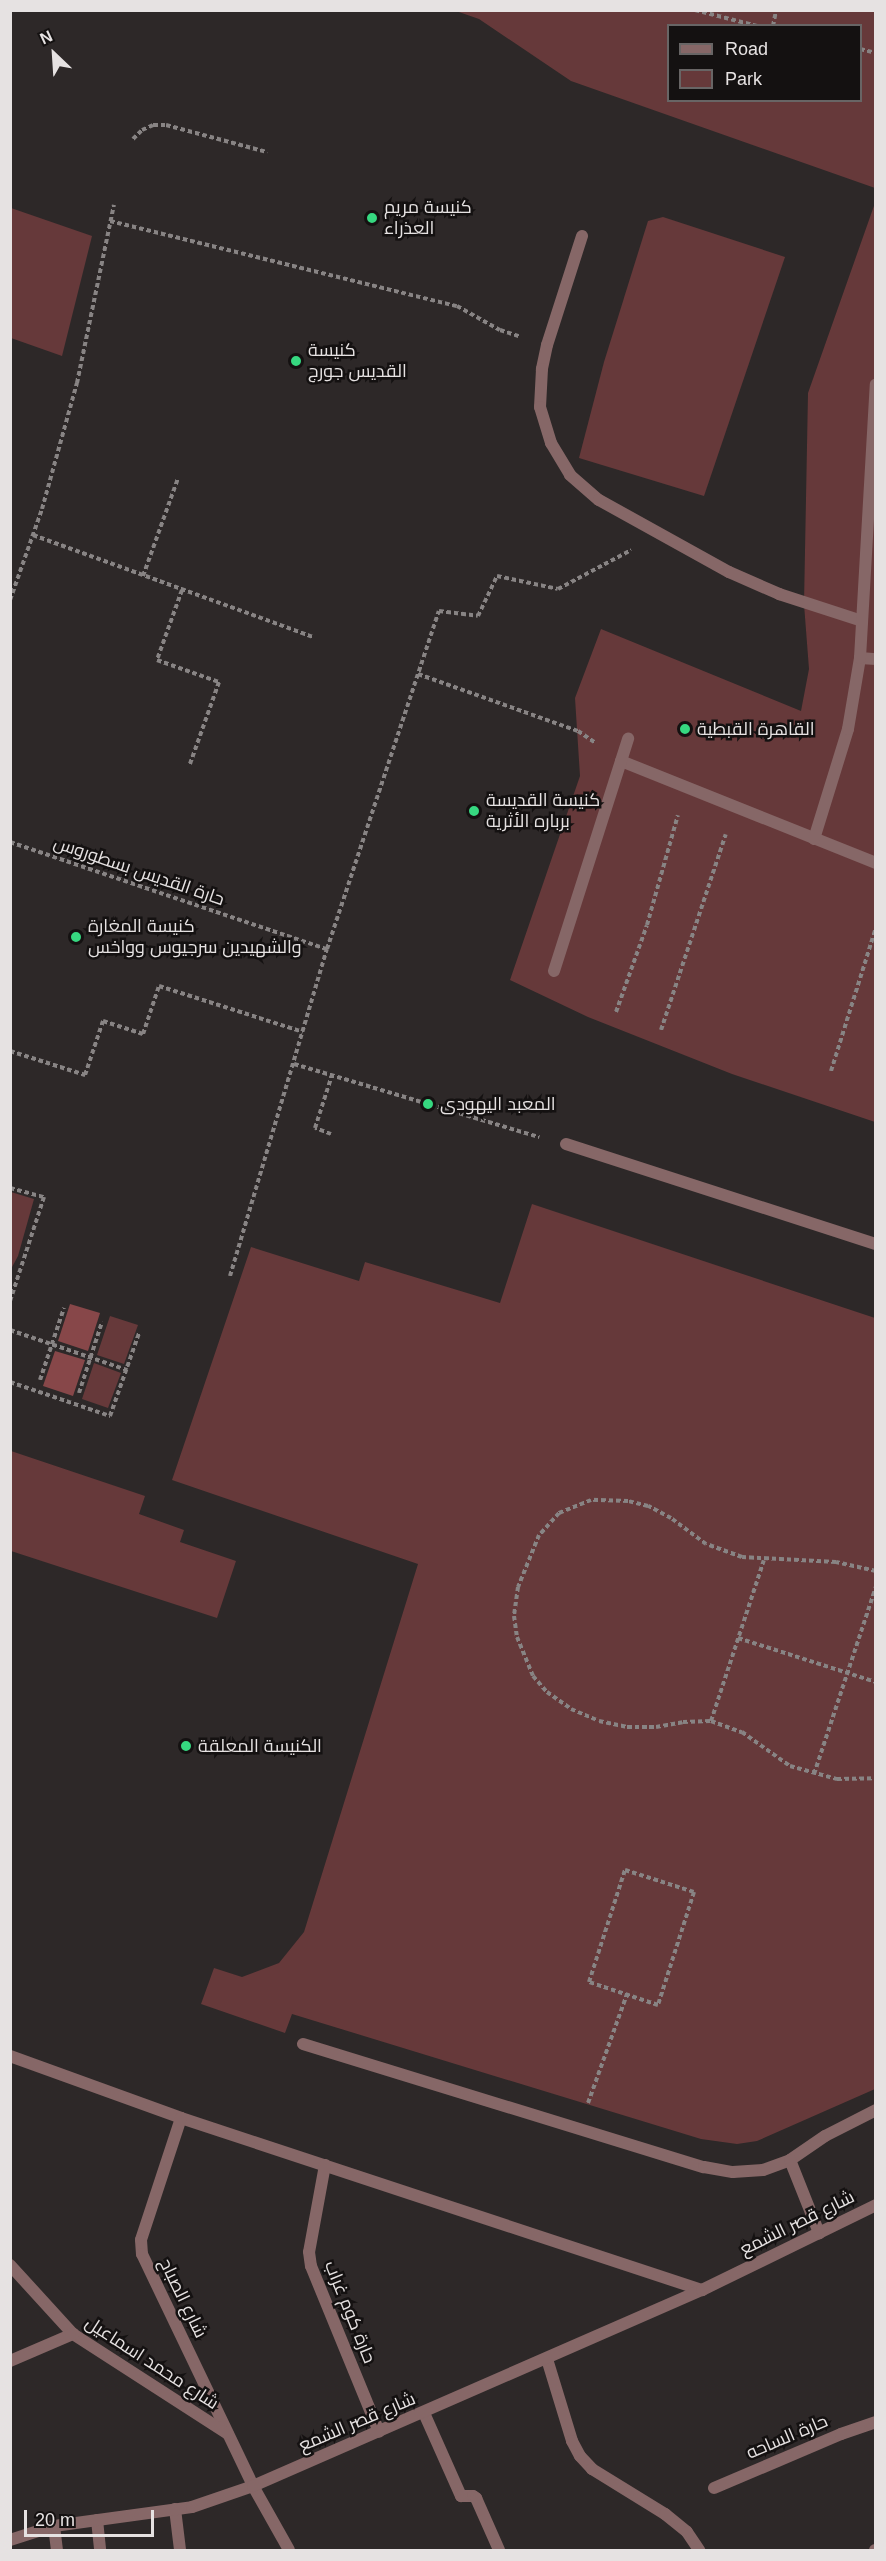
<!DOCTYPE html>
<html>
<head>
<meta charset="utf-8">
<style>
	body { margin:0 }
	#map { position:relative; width:886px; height:2561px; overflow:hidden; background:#2d2828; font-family:Helvetica,Cairo,sans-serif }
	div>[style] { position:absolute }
	.green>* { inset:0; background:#66393a }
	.water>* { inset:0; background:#874749 }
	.path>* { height:4px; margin-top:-2px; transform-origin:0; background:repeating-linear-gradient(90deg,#888484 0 4.5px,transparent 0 7.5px) }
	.lane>* { height:12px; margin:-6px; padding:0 6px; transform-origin:6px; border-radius:6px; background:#866767 }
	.street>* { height:12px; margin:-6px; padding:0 6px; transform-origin:6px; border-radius:6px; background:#866767 }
	.dots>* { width:16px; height:16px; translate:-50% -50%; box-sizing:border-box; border:3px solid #141111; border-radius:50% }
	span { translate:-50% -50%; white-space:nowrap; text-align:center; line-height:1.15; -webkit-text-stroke:5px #141111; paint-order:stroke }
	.poi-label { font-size:18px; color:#e6e2e2 }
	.left { translate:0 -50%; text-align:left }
	.street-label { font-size:18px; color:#e6e2e2 }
	.frame { position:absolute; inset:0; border:12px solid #e6e2e2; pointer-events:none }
	.legend { position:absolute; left:667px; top:24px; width:195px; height:78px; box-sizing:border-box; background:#141111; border:2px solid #686565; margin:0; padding:8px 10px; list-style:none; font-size:18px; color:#e6e2e2 }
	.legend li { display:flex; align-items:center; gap:12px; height:30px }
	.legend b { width:30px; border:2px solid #686565 }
	.north { position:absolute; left:24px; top:24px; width:60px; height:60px; -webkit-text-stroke:4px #141111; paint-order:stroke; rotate:335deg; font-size:16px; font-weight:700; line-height:24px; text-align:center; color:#e6e2e2 }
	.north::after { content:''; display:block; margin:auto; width:21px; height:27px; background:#e6e2e2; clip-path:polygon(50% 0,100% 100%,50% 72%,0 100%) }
	.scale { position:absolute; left:24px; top:2510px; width:130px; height:27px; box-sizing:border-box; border:3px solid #e6e2e2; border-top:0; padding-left:8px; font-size:18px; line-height:21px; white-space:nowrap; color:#e6e2e2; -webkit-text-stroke:4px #141111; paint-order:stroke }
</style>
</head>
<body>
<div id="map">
	<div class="green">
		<div style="clip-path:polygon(evenodd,456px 11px,875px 11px,875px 188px,571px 81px,479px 19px,456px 11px,668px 26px,860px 26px,860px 100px,668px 100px,668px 26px)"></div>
		<div style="clip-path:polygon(875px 203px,875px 1122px,732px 1074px,588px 1017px,510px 980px,580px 776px,575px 698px,601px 629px,801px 711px,809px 669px,804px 604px,808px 393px)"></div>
		<div style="clip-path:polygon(11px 208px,92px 236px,62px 356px,11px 338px)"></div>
		<div style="clip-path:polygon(663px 217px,785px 257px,704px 496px,579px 458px,604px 362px,648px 221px)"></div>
		<div style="clip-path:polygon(11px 1192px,34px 1199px,18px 1256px,11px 1269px)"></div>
		<div style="clip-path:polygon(532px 1204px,875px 1318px,875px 2089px,757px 2141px,737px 2144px,701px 2139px,292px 2014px,285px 2033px,201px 2004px,214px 1968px,242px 1977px,279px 1963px,304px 1932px,418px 1564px,172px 1480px,251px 1247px,359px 1281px,365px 1262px,500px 1303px)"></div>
		<div style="clip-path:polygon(110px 1316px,138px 1325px,124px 1364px,97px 1355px)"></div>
		<div style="clip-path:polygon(94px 1363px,121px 1373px,108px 1408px,82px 1399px)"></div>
		<div style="clip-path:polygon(11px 1451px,145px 1496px,139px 1514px,184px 1530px,180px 1542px,236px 1561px,217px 1618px,11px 1551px)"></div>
	</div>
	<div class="water">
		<div style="clip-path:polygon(70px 1304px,100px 1313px,88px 1351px,58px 1341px)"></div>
		<div style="clip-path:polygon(55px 1351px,85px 1360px,73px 1396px,43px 1386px)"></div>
	</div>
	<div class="path">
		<div style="left:695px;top:10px;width:64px;rotate:14.5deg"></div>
		<div style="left:773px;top:26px;width:16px;rotate:-79deg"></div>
		<div style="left:860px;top:49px;width:16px;rotate:14deg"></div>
		<div style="left:133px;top:139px;width:13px;rotate:-45deg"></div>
		<div style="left:142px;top:130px;width:12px;rotate:-24deg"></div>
		<div style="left:153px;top:125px;width:13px"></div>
		<div style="left:166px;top:125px;width:105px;rotate:15deg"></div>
		<div style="left:110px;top:221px;width:357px;rotate:13.8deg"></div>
		<div style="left:457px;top:306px;width:49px;rotate:29.2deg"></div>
		<div style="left:500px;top:330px;width:22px;rotate:18deg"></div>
		<div style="left:33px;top:535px;width:299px;rotate:20deg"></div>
		<div style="left:143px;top:576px;width:104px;rotate:-70.3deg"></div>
		<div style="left:182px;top:590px;width:74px;rotate:109.7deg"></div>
		<div style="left:157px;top:660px;width:66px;rotate:19.5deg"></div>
		<div style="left:219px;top:682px;width:87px;rotate:109.5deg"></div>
		<div style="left:10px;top:600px;width:96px;rotate:-70.6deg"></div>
		<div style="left:42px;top:509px;width:131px;rotate:-74.5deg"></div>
		<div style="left:77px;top:383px;width:182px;rotate:-78.3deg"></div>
		<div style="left:418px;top:674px;width:170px;rotate:19.6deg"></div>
		<div style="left:578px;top:731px;width:22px;rotate:34deg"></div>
		<div style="left:10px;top:842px;width:335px;rotate:18.7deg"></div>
		<div style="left:616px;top:1012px;width:92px;rotate:-70.4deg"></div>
		<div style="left:647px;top:925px;width:114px;rotate:-74.3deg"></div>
		<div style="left:661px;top:1030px;width:206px;rotate:-71.7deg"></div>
		<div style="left:10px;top:1051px;width:79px;rotate:17.7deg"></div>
		<div style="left:85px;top:1075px;width:57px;rotate:-71.6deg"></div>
		<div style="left:103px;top:1021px;width:42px;rotate:18deg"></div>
		<div style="left:143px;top:1034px;width:51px;rotate:-71.6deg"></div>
		<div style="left:159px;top:986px;width:151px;rotate:17.7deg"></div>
		<div style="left:294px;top:1064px;width:256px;rotate:16.6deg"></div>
		<div style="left:831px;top:1071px;width:151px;rotate:-72.6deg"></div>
		<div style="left:331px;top:1134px;width:17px;rotate:-159deg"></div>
		<div style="left:315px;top:1128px;width:56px;rotate:-72.2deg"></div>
		<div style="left:10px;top:1188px;width:35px;rotate:15deg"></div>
		<div style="left:44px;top:1197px;width:109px;rotate:108.1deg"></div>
		<div style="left:230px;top:1276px;width:341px;rotate:-73.5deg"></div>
		<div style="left:327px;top:949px;width:356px;rotate:-71.7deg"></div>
		<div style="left:439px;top:611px;width:39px;rotate:7deg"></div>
		<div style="left:478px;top:616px;width:44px;rotate:-64.6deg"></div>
		<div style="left:497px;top:576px;width:62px;rotate:12deg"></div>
		<div style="left:558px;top:589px;width:83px;rotate:-28.1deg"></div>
		<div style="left:10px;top:1330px;width:124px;rotate:18.9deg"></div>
		<div style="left:40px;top:1380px;width:76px;rotate:-71.6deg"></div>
		<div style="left:10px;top:1382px;width:106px;rotate:18.8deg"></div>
		<div style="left:110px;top:1416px;width:88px;rotate:-70.7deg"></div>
		<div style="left:79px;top:1393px;width:75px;rotate:-72.1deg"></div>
		<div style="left:876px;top:1571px;width:41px;rotate:-167.3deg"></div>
		<div style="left:836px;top:1562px;width:94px;rotate:-177deg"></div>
		<div style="left:742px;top:1557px;width:38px;rotate:-160deg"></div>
		<div style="left:706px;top:1544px;width:44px;rotate:-143.4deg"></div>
		<div style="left:671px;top:1518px;width:26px;rotate:-152deg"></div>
		<div style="left:648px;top:1506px;width:21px;rotate:-166deg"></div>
		<div style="left:628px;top:1501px;width:37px;rotate:-178deg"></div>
		<div style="left:591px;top:1500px;width:35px;rotate:158deg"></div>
		<div style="left:559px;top:1513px;width:30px;rotate:132deg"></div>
		<div style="left:539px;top:1535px;width:56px;rotate:112deg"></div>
		<div style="left:518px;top:1587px;width:29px;rotate:98deg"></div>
		<div style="left:514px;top:1616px;width:21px;rotate:82deg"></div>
		<div style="left:517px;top:1637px;width:42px;rotate:67.7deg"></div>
		<div style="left:533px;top:1676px;width:21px;rotate:49deg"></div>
		<div style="left:547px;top:1692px;width:29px;rotate:35deg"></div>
		<div style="left:571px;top:1709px;width:30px;rotate:23deg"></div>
		<div style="left:599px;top:1721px;width:29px;rotate:12deg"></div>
		<div style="left:627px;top:1727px;width:29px"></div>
		<div style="left:656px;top:1727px;width:27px;rotate:-10deg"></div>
		<div style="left:683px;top:1722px;width:28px;rotate:-2deg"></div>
		<div style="left:711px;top:1721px;width:33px;rotate:20deg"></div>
		<div style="left:742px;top:1732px;width:59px;rotate:35.3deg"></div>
		<div style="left:790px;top:1766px;width:49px;rotate:15.5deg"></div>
		<div style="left:837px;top:1779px;width:39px;rotate:-1deg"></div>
		<div style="left:738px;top:1638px;width:145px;rotate:17.7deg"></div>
		<div style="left:711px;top:1721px;width:169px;rotate:-71.8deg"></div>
		<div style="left:814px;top:1774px;width:197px;rotate:-71.7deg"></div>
		<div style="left:625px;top:1870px;width:72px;rotate:17.7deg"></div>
		<div style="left:694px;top:1892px;width:119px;rotate:107.7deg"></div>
		<div style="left:658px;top:2005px;width:73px;rotate:-161.6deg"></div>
		<div style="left:589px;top:1982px;width:118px;rotate:-72.2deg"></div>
		<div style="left:588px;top:2103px;width:116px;rotate:-70.3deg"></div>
	</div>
	<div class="lane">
		<div style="left:582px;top:236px;width:114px;rotate:107.8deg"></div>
		<div style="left:547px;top:345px;width:25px;rotate:102deg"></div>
		<div style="left:542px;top:369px;width:38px;rotate:93deg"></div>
		<div style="left:540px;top:407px;width:38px;rotate:73deg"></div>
		<div style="left:551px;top:443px;width:37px;rotate:59deg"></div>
		<div style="left:570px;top:475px;width:38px;rotate:41deg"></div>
		<div style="left:599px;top:500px;width:149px;rotate:29deg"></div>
		<div style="left:729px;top:572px;width:55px;rotate:23.7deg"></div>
		<div style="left:779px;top:594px;width:87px;rotate:18deg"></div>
		<div style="left:860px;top:658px;width:16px;rotate:4deg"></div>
		<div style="left:621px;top:761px;width:275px;rotate:21.8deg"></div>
		<div style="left:814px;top:839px;width:115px;rotate:-72.8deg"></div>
		<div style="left:848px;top:729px;width:72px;rotate:-80.4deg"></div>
		<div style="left:860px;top:658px;width:274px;rotate:-86.7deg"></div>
		<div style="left:554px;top:971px;width:244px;rotate:-72.3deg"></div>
		<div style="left:566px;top:1144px;width:326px;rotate:17.9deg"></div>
		<div style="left:303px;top:2044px;width:419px;rotate:17.1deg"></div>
		<div style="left:704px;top:2167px;width:29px;rotate:10deg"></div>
		<div style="left:733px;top:2172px;width:30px;rotate:-4deg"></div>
		<div style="left:763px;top:2170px;width:29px;rotate:-20deg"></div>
		<div style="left:790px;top:2160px;width:42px;rotate:-34.4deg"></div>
		<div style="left:825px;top:2136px;width:57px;rotate:-27deg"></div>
		<div style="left:790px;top:2160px;width:79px;rotate:68.3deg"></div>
	</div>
	<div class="street">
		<div style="left:10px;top:2056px;width:182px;rotate:19.9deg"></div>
		<div style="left:181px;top:2118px;width:549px;rotate:18.27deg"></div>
		<div style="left:181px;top:2118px;width:128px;rotate:108.2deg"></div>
		<div style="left:141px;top:2240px;width:14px;rotate:86deg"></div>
		<div style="left:142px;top:2254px;width:257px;rotate:64.4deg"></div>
		<div style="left:253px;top:2486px;width:73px;rotate:60.6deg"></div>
		<div style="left:325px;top:2165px;width:88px;rotate:100.4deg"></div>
		<div style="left:309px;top:2252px;width:14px;rotate:82deg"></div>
		<div style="left:311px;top:2266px;width:179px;rotate:67.7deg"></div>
		<div style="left:10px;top:2265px;width:93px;rotate:47.6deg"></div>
		<div style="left:73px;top:2334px;width:184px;rotate:32.8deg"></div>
		<div style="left:547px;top:2359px;width:86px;rotate:73deg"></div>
		<div style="left:572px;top:2441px;width:17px;rotate:62deg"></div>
		<div style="left:580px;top:2456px;width:18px;rotate:47deg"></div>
		<div style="left:592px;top:2469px;width:86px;rotate:31.7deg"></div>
		<div style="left:665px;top:2514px;width:28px;rotate:39deg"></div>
		<div style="left:687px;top:2532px;width:22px;rotate:56deg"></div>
		<div style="left:10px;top:2361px;width:69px;rotate:-23.2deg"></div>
		<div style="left:424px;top:2413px;width:91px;rotate:66deg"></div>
		<div style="left:461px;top:2496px;width:12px"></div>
		<div style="left:473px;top:2496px;width:4px;rotate:34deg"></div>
		<div style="left:476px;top:2498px;width:57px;rotate:66.1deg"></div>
		<div style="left:714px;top:2488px;width:138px;rotate:-23deg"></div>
		<div style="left:841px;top:2434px;width:37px;rotate:-19deg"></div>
		<div style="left:175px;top:2509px;width:41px;rotate:83deg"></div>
		<div style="left:97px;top:2520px;width:30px;rotate:84deg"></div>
		<div style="left:54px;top:2526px;width:24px;rotate:83deg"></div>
		<div style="left:10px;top:2540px;width:46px;rotate:-17.7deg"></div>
		<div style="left:54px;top:2526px;width:139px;rotate:-7.8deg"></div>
		<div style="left:192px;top:2507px;width:65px;rotate:-19deg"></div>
		<div style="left:253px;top:2486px;width:490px;rotate:-23.6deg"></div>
		<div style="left:702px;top:2290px;width:194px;rotate:-26deg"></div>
		<div style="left:875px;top:2550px;width:1px"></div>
	</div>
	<div class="dots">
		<div style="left:372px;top:218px;background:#36d880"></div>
		<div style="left:296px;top:361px;background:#36d880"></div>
		<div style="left:685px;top:729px;background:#36d880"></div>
		<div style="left:474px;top:811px;background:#36d880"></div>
		<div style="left:76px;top:937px;background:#36d880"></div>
		<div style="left:428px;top:1104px;background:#36d880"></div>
		<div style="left:186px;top:1746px;background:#36d880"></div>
	</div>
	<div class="poi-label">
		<span class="left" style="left:384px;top:218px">كنيسة مريم<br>العذراء</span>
		<span class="left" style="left:308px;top:361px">كنيسة<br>القديس جورج</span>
		<span class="left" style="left:697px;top:729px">القاهرة القبطية</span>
		<span class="left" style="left:486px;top:811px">كنيسة القديسة<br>برباره الأثرية</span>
		<span class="left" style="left:88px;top:937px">كنيسة المغارة<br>والشهيدين سرجيوس وواخس</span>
		<span class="left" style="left:440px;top:1104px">المعبد اليهودى</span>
		<span class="left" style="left:198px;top:1746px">الكنيسة المعلقة</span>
	</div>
	<div class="street-label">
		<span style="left:139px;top:871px;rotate:19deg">حارة القديس بسطوروس</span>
		<span style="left:797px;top:2223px;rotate:-26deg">شارع قصر الشمع</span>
		<span style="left:183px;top:2298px;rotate:64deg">شارع الصباح</span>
		<span style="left:350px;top:2312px;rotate:68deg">حارة كوم غراب</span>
		<span style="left:152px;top:2363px;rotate:33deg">شارع محمد اسماعيل</span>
		<span style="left:357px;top:2422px;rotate:-23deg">شارع قصر الشمع</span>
		<span style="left:787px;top:2437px;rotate:-23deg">حارة الساحه</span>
	</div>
	<div class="frame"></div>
	<ul class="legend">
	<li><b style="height:8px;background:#866767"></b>Road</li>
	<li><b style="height:16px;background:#66393a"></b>Park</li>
	</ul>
	<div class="north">N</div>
	<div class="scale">20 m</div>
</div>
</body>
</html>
